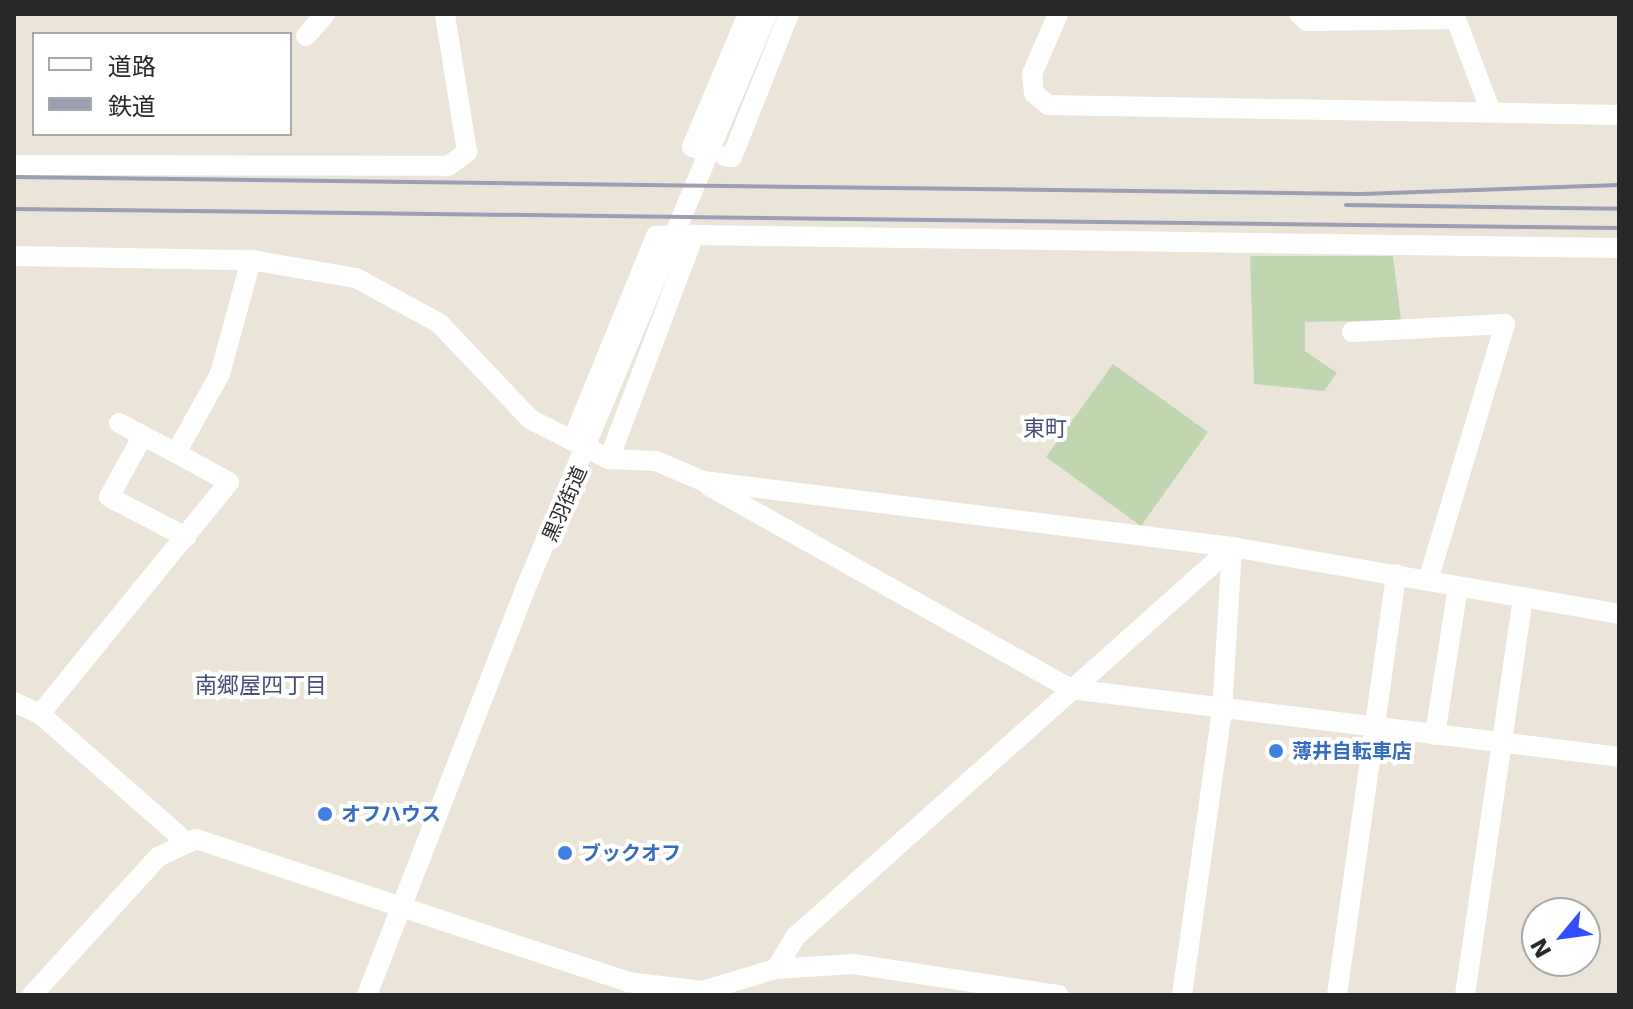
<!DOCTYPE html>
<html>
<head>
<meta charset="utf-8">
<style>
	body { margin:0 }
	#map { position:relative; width:1633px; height:1009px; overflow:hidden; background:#ebe5d9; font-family:"DejaVu Sans","Noto Sans JP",sans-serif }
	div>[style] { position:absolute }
	.cemetery>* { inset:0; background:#c0d6b0 }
	.minor>* { height:20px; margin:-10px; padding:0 10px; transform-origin:10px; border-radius:10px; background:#fff }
	.rail>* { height:4px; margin:-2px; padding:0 2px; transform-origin:2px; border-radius:2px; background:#9c9eb3 }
	.dots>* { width:22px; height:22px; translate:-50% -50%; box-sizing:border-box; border:4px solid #fff; border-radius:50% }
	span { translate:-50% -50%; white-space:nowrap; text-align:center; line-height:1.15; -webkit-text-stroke:8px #fff; paint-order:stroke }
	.street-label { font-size:20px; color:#282828 }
	.shop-label { font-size:20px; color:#366cbe; font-weight:700 }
	.left { translate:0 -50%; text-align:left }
	.neighbourhood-label { font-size:22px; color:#484e7a }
	.frame { position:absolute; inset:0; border:16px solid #282828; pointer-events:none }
	.legend { position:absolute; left:32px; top:32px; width:260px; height:104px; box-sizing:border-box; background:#fff; border:2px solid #a9a9a9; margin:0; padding:10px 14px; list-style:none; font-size:24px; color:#282828 }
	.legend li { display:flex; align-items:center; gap:16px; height:40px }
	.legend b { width:40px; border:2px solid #a9a9a9 }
	.north { position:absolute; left:1521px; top:897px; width:80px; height:80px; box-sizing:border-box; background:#fff; border:2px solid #a9a9a9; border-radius:50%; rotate:241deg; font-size:22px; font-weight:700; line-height:32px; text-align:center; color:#282828 }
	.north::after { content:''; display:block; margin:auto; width:28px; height:36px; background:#324dff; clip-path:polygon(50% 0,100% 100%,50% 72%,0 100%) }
</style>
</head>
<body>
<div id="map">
	<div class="cemetery">
		<div style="clip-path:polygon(1250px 256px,1393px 256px,1401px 320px,1305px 322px,1305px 351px,1337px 373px,1324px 391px,1254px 384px)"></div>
		<div style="clip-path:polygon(1113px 364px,1208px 432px,1141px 526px,1046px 457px)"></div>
	</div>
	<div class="minor">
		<div style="left:1058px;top:14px;width:65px;rotate:113.4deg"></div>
		<div style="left:1032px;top:74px;width:19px;rotate:84deg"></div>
		<div style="left:1034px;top:93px;width:18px;rotate:41deg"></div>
		<div style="left:1048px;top:105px;width:571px;rotate:1deg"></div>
		<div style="left:1299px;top:14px;width:11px;rotate:41deg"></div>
		<div style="left:1307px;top:21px;width:149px;rotate:-0.8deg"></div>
		<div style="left:1454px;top:14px;width:105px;rotate:69.3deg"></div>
		<div style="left:306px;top:36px;width:29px;rotate:-49deg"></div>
		<div style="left:702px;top:150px;width:10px;rotate:-163deg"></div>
		<div style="left:692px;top:147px;width:144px;rotate:-67.2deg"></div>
		<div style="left:725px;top:156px;width:7px;rotate:8deg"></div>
		<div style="left:732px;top:157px;width:154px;rotate:-68.3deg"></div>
		<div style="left:14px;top:165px;width:434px;rotate:0.1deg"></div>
		<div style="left:448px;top:166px;width:24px;rotate:-36deg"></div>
		<div style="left:467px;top:152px;width:140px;rotate:-99.1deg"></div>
		<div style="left:14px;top:256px;width:237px;rotate:1deg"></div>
		<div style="left:251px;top:260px;width:107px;rotate:9.7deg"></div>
		<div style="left:356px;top:278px;width:94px;rotate:28.5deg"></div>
		<div style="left:439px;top:323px;width:132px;rotate:46.5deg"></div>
		<div style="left:530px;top:419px;width:89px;rotate:26.9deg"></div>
		<div style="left:609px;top:459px;width:47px;rotate:2.4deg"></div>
		<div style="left:656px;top:461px;width:51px;rotate:23.1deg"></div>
		<div style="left:703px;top:481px;width:533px;rotate:7.11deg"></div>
		<div style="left:1232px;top:547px;width:393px;rotate:9.8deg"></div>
		<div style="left:1352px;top:332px;width:153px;rotate:-3deg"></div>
		<div style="left:1505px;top:324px;width:268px;rotate:106.7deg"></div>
		<div style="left:119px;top:423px;width:64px;rotate:27.8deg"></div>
		<div style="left:142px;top:437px;width:68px;rotate:118.8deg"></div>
		<div style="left:109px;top:497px;width:87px;rotate:27.5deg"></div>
		<div style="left:572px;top:441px;width:222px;rotate:-67.7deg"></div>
		<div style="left:656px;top:236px;width:30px;rotate:-2deg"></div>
		<div style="left:609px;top:459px;width:240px;rotate:-69.2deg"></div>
		<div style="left:694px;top:235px;width:925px;rotate:0.81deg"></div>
		<div style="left:709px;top:486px;width:415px;rotate:29.3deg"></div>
		<div style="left:1071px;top:689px;width:552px;rotate:7.07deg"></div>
		<div style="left:14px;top:702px;width:29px;rotate:25deg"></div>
		<div style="left:40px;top:714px;width:191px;rotate:41.2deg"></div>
		<div style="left:40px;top:714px;width:299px;rotate:-50.8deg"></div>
		<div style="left:229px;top:482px;width:60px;rotate:-151.3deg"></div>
		<div style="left:176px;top:453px;width:90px;rotate:-60.9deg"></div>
		<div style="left:220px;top:374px;width:118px;rotate:-74.8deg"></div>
		<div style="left:1435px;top:735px;width:150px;rotate:-81.2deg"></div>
		<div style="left:776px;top:969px;width:37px;rotate:-59deg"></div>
		<div style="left:795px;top:937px;width:586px;rotate:-41.75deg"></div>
		<div style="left:32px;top:995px;width:187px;rotate:-47.6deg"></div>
		<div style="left:158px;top:857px;width:42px;rotate:-25.3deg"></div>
		<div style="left:196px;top:839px;width:455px;rotate:18.3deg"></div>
		<div style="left:628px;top:982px;width:75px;rotate:6.9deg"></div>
		<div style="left:702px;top:991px;width:77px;rotate:-16.6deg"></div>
		<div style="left:776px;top:969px;width:77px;rotate:-3.7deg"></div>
		<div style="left:853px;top:964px;width:208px;rotate:8.6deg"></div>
		<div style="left:367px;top:995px;width:433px;rotate:-68.7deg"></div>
		<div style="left:524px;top:592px;width:627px;rotate:-67.2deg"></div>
		<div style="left:1182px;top:995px;width:287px;rotate:-82deg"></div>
		<div style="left:1222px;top:711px;width:164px;rotate:-86.5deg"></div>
		<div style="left:1337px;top:995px;width:425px;rotate:-82deg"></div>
		<div style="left:1465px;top:995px;width:402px;rotate:-81.7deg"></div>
	</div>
	<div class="rail">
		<div style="left:14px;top:177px;width:1347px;rotate:0.72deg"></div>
		<div style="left:1361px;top:194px;width:258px;rotate:-2deg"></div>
		<div style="left:1346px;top:205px;width:273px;rotate:0.8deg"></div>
		<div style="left:14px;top:209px;width:1605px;rotate:0.68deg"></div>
	</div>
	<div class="dots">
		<div style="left:1276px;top:751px;background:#3f7fe0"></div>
		<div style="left:325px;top:814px;background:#3f7fe0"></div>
		<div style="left:565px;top:853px;background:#3f7fe0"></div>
	</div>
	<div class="street-label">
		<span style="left:565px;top:504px;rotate:-66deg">黒羽街道</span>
	</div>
	<div class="shop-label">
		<span class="left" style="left:1292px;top:751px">薄井自転車店</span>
		<span class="left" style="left:341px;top:814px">オフハウス</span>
		<span class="left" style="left:581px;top:853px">ブックオフ</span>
	</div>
	<div class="neighbourhood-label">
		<span style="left:1045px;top:429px">東町</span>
		<span style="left:261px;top:686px">南郷屋四丁目</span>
	</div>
	<div class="frame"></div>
	<ul class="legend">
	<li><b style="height:10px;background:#fff"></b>道路</li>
	<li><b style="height:10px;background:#9c9eb3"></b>鉄道</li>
	</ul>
	<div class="north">N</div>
</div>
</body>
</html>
